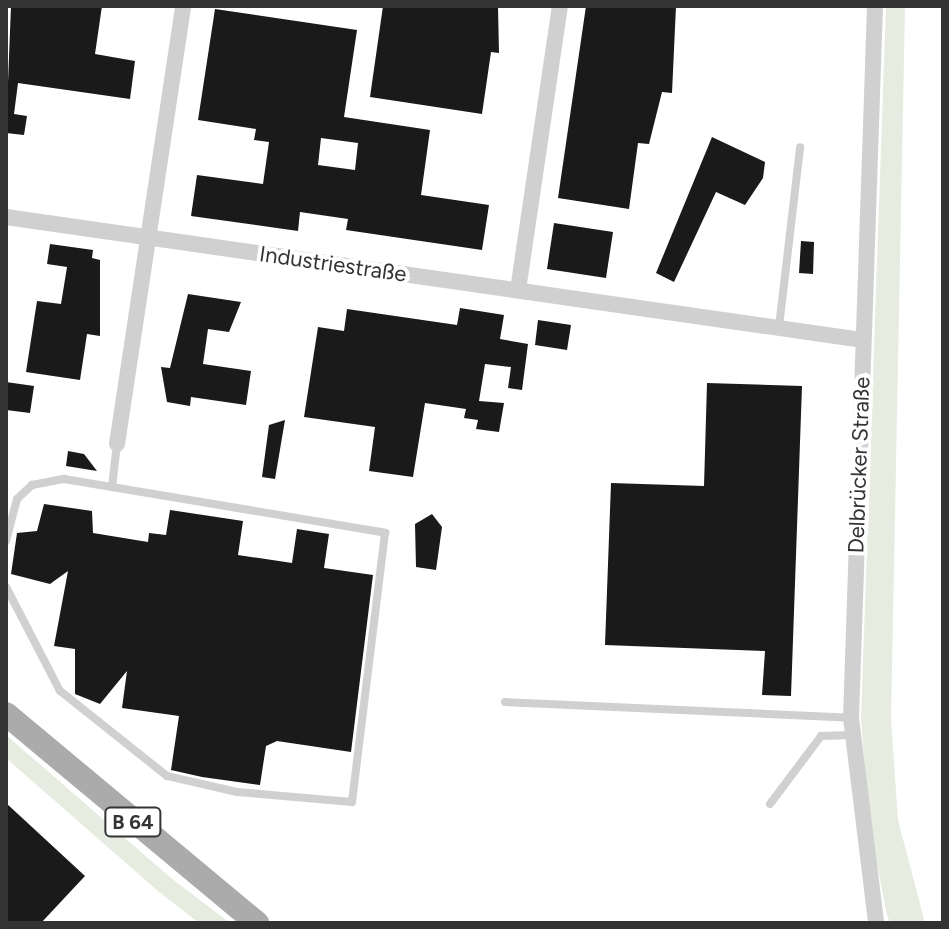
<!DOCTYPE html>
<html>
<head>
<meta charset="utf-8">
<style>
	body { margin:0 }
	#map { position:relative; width:949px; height:929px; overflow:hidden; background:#fff; font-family:Figtree,sans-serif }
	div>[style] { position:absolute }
	.green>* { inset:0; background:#e6ecdf }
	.building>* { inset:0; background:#1a1a1a }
	.service>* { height:8px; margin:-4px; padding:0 4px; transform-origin:4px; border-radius:4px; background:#d0d0d0 }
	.minor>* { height:16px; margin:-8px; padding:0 8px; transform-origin:8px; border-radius:8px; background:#d0d0d0 }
	.primary>* { height:24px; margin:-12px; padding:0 12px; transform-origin:12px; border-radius:12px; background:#ababab }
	span { translate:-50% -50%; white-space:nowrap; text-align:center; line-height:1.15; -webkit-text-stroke:8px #fff; paint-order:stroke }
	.shield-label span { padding:2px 6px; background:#fff; border:2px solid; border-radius:6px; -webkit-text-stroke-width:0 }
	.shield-label { font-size:20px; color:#333; font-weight:700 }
	.street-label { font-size:22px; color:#333 }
	.frame { position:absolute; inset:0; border:8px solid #333; pointer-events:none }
</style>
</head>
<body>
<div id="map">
	<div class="green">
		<div style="clip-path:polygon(886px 6px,905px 6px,891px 719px,898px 820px,925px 923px,890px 923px,887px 915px,869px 823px,861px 719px)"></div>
		<div style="clip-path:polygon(6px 735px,171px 878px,230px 923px,199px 923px,158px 891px,6px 758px)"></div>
	</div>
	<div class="building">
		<div style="clip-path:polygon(11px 6px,102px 6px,95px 54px,135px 61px,130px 99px,18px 83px,14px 114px,27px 116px,24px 135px,6px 133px)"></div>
		<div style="clip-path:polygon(383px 6px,498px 6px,499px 53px,491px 52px,482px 114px,370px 97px)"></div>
		<div style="clip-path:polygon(586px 6px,676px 6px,672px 93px,662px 92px,649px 144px,638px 143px,629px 209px,558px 198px)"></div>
		<div style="clip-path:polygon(evenodd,215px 9px,357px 30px,344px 117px,430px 130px,421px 195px,489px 205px,482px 250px,346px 230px,348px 219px,300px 212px,298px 231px,191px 216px,197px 175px,263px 184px,269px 142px,254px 140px,256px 129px,198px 120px,215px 9px,321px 138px,358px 143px,355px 170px,318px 165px,321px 138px)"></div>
		<div style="clip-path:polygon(712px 137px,765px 162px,763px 178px,745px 205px,716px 192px,674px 282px,656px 273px)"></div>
		<div style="clip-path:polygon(554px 223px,613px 232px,606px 278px,547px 269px)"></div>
		<div style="clip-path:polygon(801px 241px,814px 242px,813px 274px,799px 273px)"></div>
		<div style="clip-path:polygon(50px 244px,93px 250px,92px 258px,100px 260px,100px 336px,87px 334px,80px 380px,26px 372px,37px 301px,61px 304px,67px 267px,47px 264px)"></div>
		<div style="clip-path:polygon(188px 294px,241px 302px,229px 332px,208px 329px,203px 364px,251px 371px,246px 405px,191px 397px,190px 406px,167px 402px,161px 367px,170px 368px)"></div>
		<div style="clip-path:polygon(460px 308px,504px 315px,500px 339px,528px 344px,522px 390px,508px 388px,511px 367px,485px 364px,479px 401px,504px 403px,499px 432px,476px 429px,478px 420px,464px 418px,466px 409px,425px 403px,413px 477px,369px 471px,375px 427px,304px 417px,318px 327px,344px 331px,347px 309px,457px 325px)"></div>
		<div style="clip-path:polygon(538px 320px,571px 325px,567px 350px,535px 345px)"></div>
		<div style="clip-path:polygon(6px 382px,34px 386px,30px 413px,6px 410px)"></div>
		<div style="clip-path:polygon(707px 383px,802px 386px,791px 696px,762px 695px,765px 651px,605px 645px,611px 483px,704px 486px)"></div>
		<div style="clip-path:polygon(285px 420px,275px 479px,262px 477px,269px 425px)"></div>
		<div style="clip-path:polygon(68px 451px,84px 454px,97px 471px,66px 466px)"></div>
		<div style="clip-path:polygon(44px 504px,92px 511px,93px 533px,148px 542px,149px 533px,166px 535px,170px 510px,243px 521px,238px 555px,292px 563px,297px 529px,329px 534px,324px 568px,373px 575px,351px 752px,277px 741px,266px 746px,260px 785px,202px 777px,171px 770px,179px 716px,122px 708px,127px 671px,100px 704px,75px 694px,75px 649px,54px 646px,68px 571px,50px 584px,11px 574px,17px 533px,37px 531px)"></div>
		<div style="clip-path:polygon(432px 514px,442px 527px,436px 570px,416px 567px,415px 524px)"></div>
		<div style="clip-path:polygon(6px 803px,85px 876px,41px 923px,6px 923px)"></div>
	</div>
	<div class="service">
		<div style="left:779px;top:327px;width:181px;rotate:-83.3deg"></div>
		<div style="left:112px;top:487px;width:43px;rotate:-83.4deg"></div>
		<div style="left:6px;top:541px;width:43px;rotate:-75.3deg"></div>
		<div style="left:17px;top:499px;width:21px;rotate:-43deg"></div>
		<div style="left:32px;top:485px;width:33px;rotate:-11deg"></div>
		<div style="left:64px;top:479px;width:326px;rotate:9.5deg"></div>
		<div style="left:385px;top:533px;width:271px;rotate:97deg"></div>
		<div style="left:352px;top:802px;width:115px;rotate:-175deg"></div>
		<div style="left:237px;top:792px;width:72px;rotate:-167.1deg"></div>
		<div style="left:167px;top:776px;width:137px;rotate:-141.5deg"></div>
		<div style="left:60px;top:691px;width:117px;rotate:-117.4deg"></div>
		<div style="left:505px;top:702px;width:346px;rotate:2.6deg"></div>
		<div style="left:770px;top:804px;width:85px;rotate:-53.1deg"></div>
		<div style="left:821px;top:736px;width:31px;rotate:-2deg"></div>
	</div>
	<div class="minor">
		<div style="left:875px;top:6px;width:712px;rotate:91.93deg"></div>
		<div style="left:851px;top:718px;width:207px;rotate:83deg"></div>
		<div style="left:6px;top:217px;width:866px;rotate:8.17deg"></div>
		<div style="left:518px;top:290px;width:287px;rotate:-81.6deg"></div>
		<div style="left:117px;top:444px;width:443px;rotate:-81.4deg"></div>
	</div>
	<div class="primary">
		<div style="left:6px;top:714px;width:327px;rotate:39.8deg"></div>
	</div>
	<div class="shield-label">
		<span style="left:133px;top:822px">B 64</span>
	</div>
	<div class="street-label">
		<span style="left:333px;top:264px;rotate:8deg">Industriestraße</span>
		<span style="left:859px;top:465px;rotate:-88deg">Delbrücker Straße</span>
	</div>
	<div class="frame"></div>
</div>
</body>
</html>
